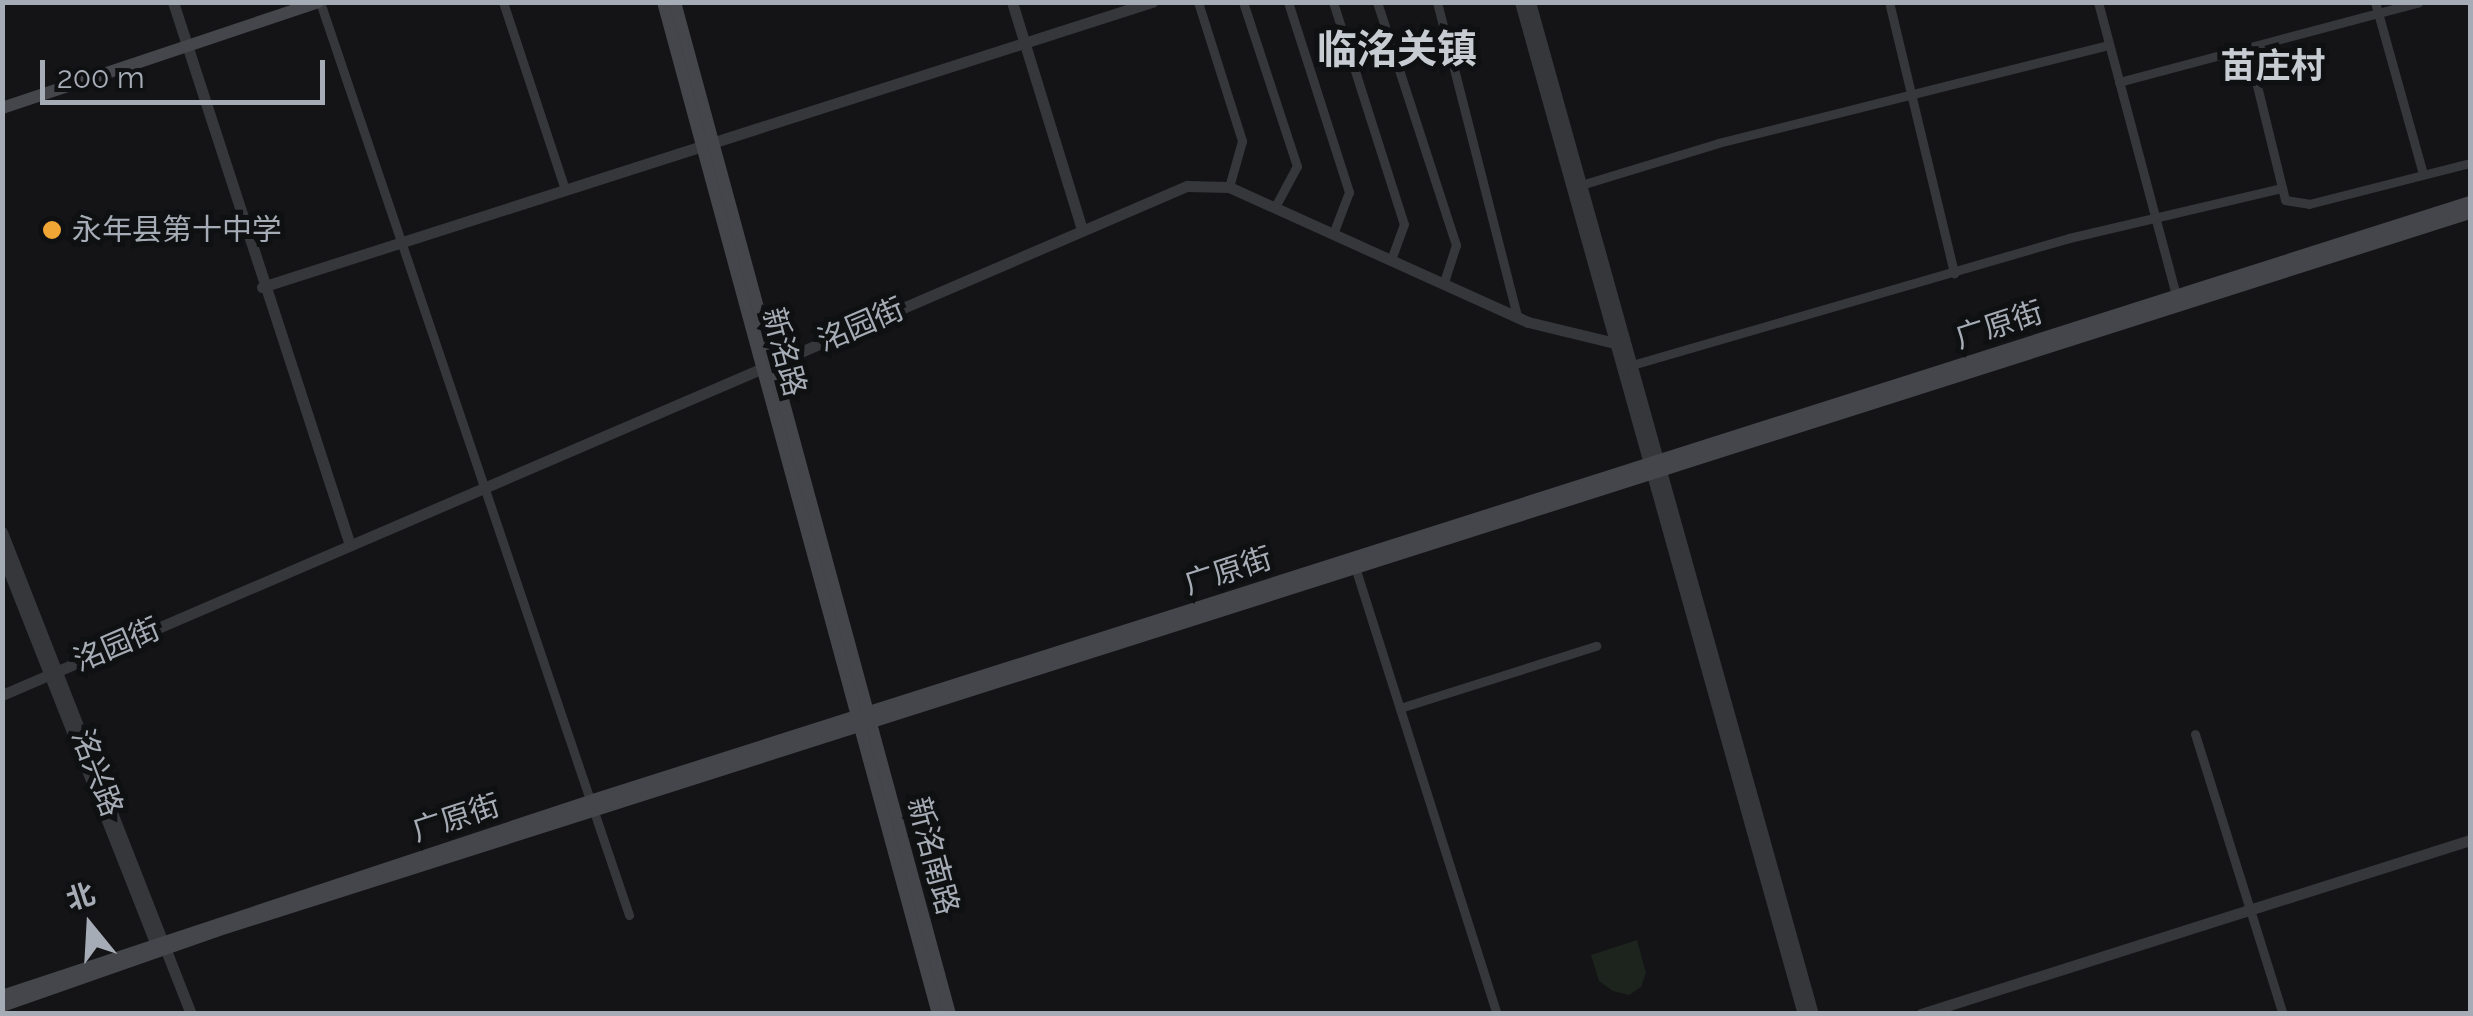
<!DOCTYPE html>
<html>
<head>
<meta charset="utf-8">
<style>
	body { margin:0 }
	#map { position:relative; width:2473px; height:1016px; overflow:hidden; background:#141416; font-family:Raleway,"Noto Sans SC",sans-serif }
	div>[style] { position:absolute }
	.green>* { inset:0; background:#1d241d }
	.minor>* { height:9px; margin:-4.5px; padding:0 4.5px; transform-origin:4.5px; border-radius:4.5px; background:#35373b }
	.tertiary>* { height:11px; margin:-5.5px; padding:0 5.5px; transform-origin:5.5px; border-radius:5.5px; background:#35373b }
	.secondary>* { height:12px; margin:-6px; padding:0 6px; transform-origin:6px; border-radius:6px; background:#44464b }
	.dots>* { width:28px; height:28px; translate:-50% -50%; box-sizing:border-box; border:5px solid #0f1011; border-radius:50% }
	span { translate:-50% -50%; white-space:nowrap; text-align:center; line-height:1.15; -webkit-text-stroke:10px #0f1011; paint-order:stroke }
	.poi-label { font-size:30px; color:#a6acb6 }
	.left { translate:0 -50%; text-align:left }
	.street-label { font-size:30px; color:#a6acb6 }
	.quarter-label { font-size:35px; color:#c7cbd2; font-weight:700 }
	.district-label { font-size:40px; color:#c7cbd2; font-weight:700 }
	.frame { position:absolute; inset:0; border:5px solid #a6acb6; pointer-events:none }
	.north { position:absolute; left:40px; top:876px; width:100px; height:100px; -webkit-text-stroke:8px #0f1011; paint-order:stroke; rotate:342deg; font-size:28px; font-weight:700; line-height:40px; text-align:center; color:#a6acb6 }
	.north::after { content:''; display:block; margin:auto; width:35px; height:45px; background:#a6acb6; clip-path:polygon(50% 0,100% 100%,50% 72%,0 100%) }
	.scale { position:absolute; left:40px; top:60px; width:285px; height:45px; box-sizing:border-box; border:5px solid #a6acb6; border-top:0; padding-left:12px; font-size:30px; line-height:35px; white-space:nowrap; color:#a6acb6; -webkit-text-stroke:8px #0f1011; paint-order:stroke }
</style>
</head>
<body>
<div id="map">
	<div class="green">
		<div style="clip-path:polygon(1637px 940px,1646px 973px,1641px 987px,1629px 995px,1613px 991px,1599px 981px,1591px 955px)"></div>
	</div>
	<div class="minor">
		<div style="left:320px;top:2px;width:964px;rotate:71.3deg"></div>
		<div style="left:503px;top:2px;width:198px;rotate:71.7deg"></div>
		<div style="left:1198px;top:2px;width:146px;rotate:72.4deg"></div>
		<div style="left:1242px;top:141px;width:48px;rotate:105.8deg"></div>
		<div style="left:1243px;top:2px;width:173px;rotate:71.8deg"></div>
		<div style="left:1297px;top:166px;width:47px;rotate:118.2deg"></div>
		<div style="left:1288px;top:2px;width:200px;rotate:72.2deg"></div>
		<div style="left:1349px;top:192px;width:45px;rotate:110.9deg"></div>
		<div style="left:1333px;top:2px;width:233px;rotate:72.3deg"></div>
		<div style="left:1404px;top:224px;width:38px;rotate:110deg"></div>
		<div style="left:1377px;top:2px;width:256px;rotate:72deg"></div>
		<div style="left:1456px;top:245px;width:40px;rotate:108deg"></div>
		<div style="left:1437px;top:2px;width:325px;rotate:75.7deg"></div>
		<div style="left:2098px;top:2px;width:307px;rotate:75.1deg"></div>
		<div style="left:2375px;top:2px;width:179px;rotate:74.4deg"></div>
		<div style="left:1890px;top:6px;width:275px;rotate:76.5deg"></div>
		<div style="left:2248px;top:49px;width:155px;rotate:76.2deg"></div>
		<div style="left:2285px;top:200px;width:24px;rotate:9deg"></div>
		<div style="left:2309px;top:204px;width:166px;rotate:-14.3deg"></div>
		<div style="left:2119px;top:82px;width:310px;rotate:-14.9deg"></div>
		<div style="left:1581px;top:185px;width:143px;rotate:-17deg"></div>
		<div style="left:1718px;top:143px;width:403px;rotate:-14.1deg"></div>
		<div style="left:1632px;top:365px;width:455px;rotate:-16.2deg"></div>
		<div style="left:2069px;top:238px;width:219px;rotate:-13.2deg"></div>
		<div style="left:1355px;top:567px;width:469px;rotate:72.4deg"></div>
		<div style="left:1400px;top:708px;width:206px;rotate:-17.6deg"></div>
		<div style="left:2195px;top:734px;width:294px;rotate:72.6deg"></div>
	</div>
	<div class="tertiary">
		<div style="left:173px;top:2px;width:571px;rotate:71.95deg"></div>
		<div style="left:1012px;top:2px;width:239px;rotate:72.9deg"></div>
		<div style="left:1520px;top:2px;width:1051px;rotate:74.38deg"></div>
		<div style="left:1530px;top:2px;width:1051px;rotate:74.38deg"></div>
		<div style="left:262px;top:287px;width:935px;rotate:-17.76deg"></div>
		<div style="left:2px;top:532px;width:518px;rotate:68.59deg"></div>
		<div style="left:2px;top:554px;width:426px;rotate:68.5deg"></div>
		<div style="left:2px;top:695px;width:1290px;rotate:-23.25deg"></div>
		<div style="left:1187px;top:186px;width:42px;rotate:1.4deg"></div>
		<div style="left:1229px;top:187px;width:328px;rotate:24.3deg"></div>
		<div style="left:1528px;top:322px;width:89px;rotate:13.6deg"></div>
		<div style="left:1921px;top:1014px;width:576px;rotate:-17.59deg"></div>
	</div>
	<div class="secondary">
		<div style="left:663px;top:2px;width:1049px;rotate:74.8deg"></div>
		<div style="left:675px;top:2px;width:1049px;rotate:74.8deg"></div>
		<div style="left:2px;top:108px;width:333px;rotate:-18.5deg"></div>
		<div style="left:2px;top:996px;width:623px;rotate:-18.35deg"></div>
		<div style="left:593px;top:800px;width:1970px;rotate:-17.67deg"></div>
		<div style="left:2px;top:1006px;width:227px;rotate:-19.3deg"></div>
		<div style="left:216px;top:931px;width:2366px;rotate:-17.67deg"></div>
	</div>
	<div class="dots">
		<div style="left:52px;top:230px;background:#efa634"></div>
	</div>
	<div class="poi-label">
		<span class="left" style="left:72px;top:230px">永年县第十中学</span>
	</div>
	<div class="street-label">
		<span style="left:861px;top:325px;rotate:-23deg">洺园街</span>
		<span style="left:1999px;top:325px;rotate:-18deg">广原街</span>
		<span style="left:784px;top:352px;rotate:75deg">新洺路</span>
		<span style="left:1228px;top:571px;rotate:-18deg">广原街</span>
		<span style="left:117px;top:645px;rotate:-23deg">洺园街</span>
		<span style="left:97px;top:773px;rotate:69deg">洺兴路</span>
		<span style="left:456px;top:818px;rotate:-18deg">广原街</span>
		<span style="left:933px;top:856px;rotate:75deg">新洺南路</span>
	</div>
	<div class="quarter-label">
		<span style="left:2273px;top:66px">苗庄村</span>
	</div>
	<div class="district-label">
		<span style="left:1397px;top:49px">临洺关镇</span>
	</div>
	<div class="frame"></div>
	<div class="north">北</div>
	<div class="scale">200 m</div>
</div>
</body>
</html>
